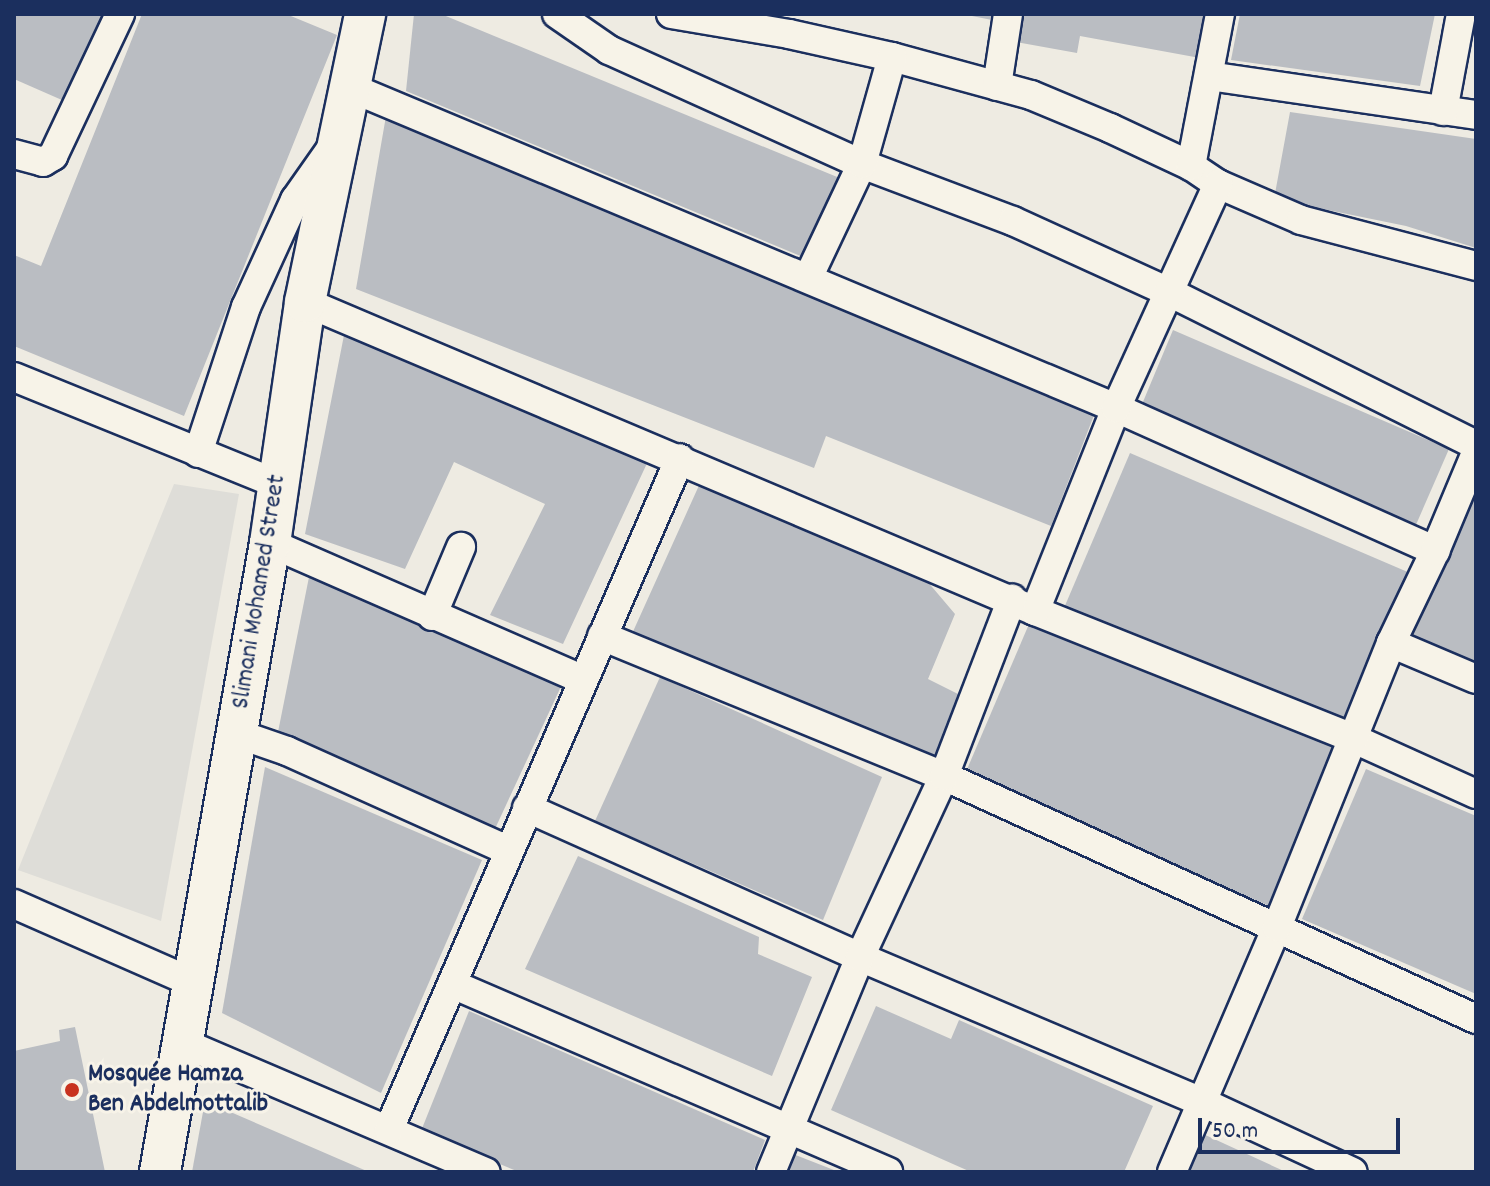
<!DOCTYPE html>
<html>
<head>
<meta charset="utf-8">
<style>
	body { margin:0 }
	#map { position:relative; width:1490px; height:1186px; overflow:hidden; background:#eeebe2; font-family:Dekko,sans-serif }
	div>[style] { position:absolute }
	.built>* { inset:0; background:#deddd8 }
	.building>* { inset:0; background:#babdc2 }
	.roads { filter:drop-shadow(2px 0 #1b2f5e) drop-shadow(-2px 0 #1b2f5e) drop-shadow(0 2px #1b2f5e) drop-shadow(0 -2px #1b2f5e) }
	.street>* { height:28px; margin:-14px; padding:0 14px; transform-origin:14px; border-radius:14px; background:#f7f3e8 }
	.secondary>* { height:40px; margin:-20px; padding:0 20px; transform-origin:20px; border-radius:20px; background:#f7f3e8 }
	.dots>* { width:22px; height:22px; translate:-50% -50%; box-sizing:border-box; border:4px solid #f7f3e8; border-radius:50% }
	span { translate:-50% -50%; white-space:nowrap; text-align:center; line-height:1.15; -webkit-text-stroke:6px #f7f3e8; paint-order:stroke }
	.street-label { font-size:26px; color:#1b2f5e }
	.poi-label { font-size:26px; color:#1b2f5e; font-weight:700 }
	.left { translate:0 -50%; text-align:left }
	.frame { position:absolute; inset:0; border:16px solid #1b2f5e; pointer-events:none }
	.scale { position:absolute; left:1198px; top:1118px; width:202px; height:36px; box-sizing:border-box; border:4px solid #1b2f5e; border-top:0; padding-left:10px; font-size:24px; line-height:28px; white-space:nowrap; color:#1b2f5e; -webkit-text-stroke:6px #f7f3e8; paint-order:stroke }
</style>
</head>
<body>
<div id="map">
	<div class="built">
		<div style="clip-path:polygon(174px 484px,239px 494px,161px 921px,18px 870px)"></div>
	</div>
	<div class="building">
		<div style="clip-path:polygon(14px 14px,110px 14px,71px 104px,14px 79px)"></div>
		<div style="clip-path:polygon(142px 14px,286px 14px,337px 35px,184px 416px,14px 346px,14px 255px,41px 266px)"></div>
		<div style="clip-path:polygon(414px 14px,441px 14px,842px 179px,810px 260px,406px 91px)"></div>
		<div style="clip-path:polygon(962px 14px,998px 14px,997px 21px)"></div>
		<div style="clip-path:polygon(1016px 14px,1208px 14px,1200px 58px,1080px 36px,1077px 53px,1011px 41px)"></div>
		<div style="clip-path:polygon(1240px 14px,1435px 14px,1420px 86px,1231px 60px)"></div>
		<div style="clip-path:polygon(1290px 112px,1476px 139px,1476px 248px,1406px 226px,1274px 199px)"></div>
		<div style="clip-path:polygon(386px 116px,1098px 405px,1051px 526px,826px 436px,814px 468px,356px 289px)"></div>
		<div style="clip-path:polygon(345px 330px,649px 459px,563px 644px,490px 615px,545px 504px,454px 462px,405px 569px,305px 534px)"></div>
		<div style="clip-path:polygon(1173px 330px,1449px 449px,1415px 527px,1140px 409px)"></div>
		<div style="clip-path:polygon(1130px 453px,1410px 573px,1344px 727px,1064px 608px)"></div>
		<div style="clip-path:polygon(701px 481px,927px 581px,955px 614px,928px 679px,960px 695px,940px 757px,631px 636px)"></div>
		<div style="clip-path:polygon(1476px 491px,1476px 663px,1413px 635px)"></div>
		<div style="clip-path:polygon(311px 567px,564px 680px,494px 831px,277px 737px)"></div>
		<div style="clip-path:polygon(1032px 617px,1341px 751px,1274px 908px,965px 774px)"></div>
		<div style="clip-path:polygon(660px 677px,882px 777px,823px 920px,595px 821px)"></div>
		<div style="clip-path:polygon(265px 767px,482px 860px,381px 1093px,222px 1013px)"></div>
		<div style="clip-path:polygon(1366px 769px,1476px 816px,1476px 994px,1302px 919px)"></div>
		<div style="clip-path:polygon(578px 856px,759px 937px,758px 954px,812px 977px,772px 1076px,525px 969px)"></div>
		<div style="clip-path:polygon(876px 1006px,951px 1039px,959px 1020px,1153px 1106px,1124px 1172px,971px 1172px,831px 1110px)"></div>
		<div style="clip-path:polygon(469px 1011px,765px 1140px,753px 1172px,519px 1172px,421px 1131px)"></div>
		<div style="clip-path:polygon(75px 1027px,105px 1172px,14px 1172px,14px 1051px,60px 1041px,59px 1030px)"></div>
		<div style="clip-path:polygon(205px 1101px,369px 1172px,192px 1172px)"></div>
		<div style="clip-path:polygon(1201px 1133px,1286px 1172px,1184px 1172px)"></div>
		<div style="clip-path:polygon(793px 1154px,839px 1172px,787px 1172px)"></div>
	</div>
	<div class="roads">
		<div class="street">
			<div style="left:557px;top:14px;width:63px;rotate:34.7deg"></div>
			<div style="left:609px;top:50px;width:277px;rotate:24.3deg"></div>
			<div style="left:862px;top:164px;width:161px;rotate:20.7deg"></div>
			<div style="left:1013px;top:221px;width:171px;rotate:24.5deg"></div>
			<div style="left:1169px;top:292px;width:343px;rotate:26.5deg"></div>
			<div style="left:671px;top:14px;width:120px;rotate:9.6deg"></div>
			<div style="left:789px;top:34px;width:106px;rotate:12.6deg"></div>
			<div style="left:892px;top:57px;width:144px;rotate:15.3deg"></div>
			<div style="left:1031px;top:95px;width:86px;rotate:22.7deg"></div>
			<div style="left:1110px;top:128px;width:89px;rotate:25.1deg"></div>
			<div style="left:1191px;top:166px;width:32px;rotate:34deg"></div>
			<div style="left:1218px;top:184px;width:90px;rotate:23.4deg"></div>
			<div style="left:1301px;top:220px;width:181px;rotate:14.7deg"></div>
			<div style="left:1209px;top:76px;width:270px;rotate:8.3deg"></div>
			<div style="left:997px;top:86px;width:73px;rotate:-81.3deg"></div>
			<div style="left:349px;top:87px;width:831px;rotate:22.71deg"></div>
			<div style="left:1116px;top:408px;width:350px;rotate:24.1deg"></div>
			<div style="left:1443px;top:111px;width:99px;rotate:-79.5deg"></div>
			<div style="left:14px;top:154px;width:30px;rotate:15deg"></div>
			<div style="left:43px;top:162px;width:12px;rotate:-31deg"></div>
			<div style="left:53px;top:156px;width:157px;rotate:-64.7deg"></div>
			<div style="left:1191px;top:166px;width:155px;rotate:-79.2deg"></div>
			<div style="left:808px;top:278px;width:126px;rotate:-64.7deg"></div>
			<div style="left:862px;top:164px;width:111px;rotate:-74.3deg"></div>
			<div style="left:305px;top:302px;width:793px;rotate:22.94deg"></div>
			<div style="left:1035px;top:611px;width:341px;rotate:21.8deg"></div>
			<div style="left:1352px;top:738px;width:136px;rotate:24.3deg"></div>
			<div style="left:14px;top:377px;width:284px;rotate:22.1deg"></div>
			<div style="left:198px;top:453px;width:154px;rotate:-71.8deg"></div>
			<div style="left:246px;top:307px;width:118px;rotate:-65.4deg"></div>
			<div style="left:295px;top:200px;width:70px;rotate:-54.9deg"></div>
			<div style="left:270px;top:543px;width:342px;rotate:23.6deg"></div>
			<div style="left:1035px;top:611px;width:219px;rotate:-68.2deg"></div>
			<div style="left:1116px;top:408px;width:246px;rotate:-65.5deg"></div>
			<div style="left:432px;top:616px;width:75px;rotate:-67.2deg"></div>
			<div style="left:602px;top:636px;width:370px;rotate:22.3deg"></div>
			<div style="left:944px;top:776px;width:585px;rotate:24.55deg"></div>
			<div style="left:1391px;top:643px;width:92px;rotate:23deg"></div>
			<div style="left:238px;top:734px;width:52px;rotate:19.1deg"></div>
			<div style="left:287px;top:751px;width:243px;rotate:24.2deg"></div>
			<div style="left:527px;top:808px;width:365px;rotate:24.1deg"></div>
			<div style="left:860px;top:957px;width:371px;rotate:23deg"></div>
			<div style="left:1202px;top:1102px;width:166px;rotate:24.9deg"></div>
			<div style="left:14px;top:904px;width:197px;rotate:23.7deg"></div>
			<div style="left:452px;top:984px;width:475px;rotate:23.3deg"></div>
			<div style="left:183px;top:1043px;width:329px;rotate:23.1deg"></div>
			<div style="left:389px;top:1129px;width:731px;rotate:-66.55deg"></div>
			<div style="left:771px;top:1172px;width:233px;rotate:-67.5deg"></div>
			<div style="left:860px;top:957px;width:200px;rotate:-65.1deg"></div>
			<div style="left:944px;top:776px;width:190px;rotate:-69deg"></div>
			<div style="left:1172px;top:1172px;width:267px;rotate:-66.8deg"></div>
			<div style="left:1277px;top:927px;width:306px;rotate:-68.1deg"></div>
			<div style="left:1391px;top:643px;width:102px;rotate:-64.4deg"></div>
			<div style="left:1435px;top:551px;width:106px;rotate:-67.3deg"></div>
		</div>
		<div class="secondary">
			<div style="left:160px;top:1172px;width:639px;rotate:-80.08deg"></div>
			<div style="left:270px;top:543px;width:244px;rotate:-81.7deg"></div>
			<div style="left:305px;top:302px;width:294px;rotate:-78.2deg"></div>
		</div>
	</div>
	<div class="dots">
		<div style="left:72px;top:1090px;background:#c8321e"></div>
	</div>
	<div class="street-label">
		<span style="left:260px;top:592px;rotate:-81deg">Slimani Mohamed Street</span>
	</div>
	<div class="poi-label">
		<span class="left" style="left:88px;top:1090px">Mosquée Hamza<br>Ben Abdelmottalib</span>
	</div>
	<div class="frame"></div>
	<div class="scale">50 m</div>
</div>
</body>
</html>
